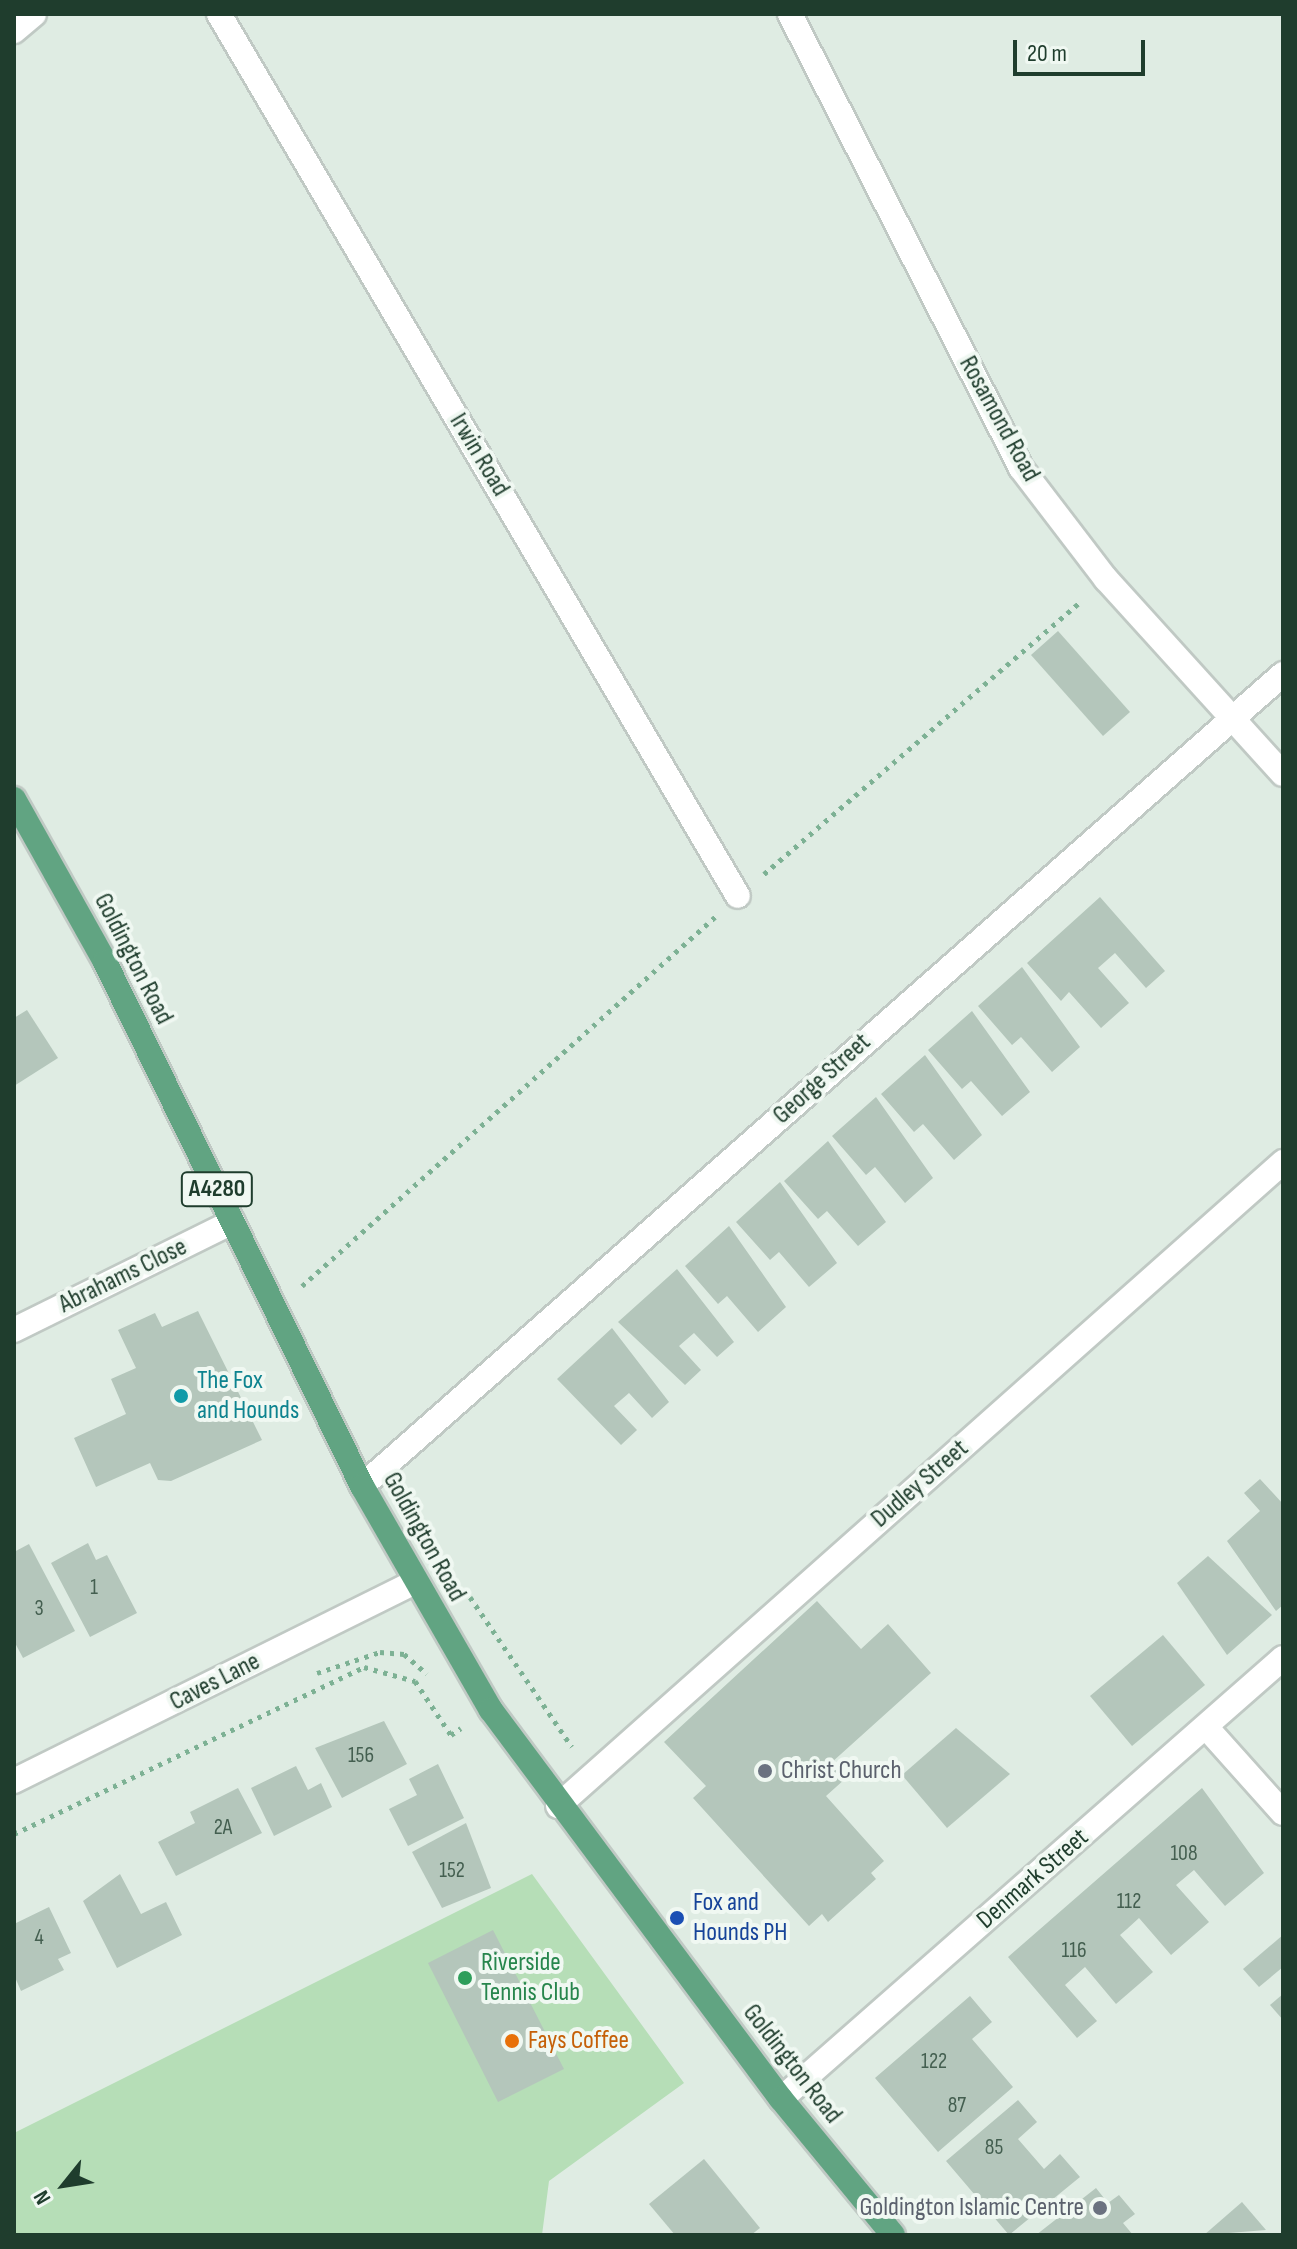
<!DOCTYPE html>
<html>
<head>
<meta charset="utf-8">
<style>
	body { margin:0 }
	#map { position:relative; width:1297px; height:2249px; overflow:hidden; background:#dfece3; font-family:"Sofia Sans Condensed",sans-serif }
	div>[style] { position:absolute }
	.green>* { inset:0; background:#b6deb7 }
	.building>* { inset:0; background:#b4c6bb }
	.path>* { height:5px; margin-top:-2.5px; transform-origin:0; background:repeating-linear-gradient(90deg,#7db194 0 4px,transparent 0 10px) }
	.roads { filter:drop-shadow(2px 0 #c0c9c4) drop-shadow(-2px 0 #c0c9c4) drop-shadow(0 2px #c0c9c4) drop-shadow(0 -2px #c0c9c4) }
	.street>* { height:24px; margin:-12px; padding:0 12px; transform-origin:12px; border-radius:12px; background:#fff }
	.primary>* { height:24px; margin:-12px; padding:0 12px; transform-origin:12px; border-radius:12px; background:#61a482 }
	.dots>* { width:22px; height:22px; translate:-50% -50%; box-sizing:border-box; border:4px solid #f0f8f2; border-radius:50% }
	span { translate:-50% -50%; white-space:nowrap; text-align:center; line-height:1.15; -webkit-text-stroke:8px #f0f8f2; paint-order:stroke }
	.number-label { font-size:22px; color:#445f50 }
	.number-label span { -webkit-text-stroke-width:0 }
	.shield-label span { padding:2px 6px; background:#f0f8f2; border:2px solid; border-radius:6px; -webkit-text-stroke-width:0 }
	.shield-label { font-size:24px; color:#1f3d2d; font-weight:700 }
	.street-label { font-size:26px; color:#1f3d2d }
	.culture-label { font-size:26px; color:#0d838f }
	.left { translate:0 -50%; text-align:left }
	.worship-label { font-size:26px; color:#5b616d }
	.right { translate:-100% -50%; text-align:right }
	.transit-label { font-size:26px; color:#164399 }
	.leisure-label { font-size:26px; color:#27864d }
	.food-label { font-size:26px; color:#c56008 }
	.frame { position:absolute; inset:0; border:16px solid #1f3d2d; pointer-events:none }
	.north { position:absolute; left:24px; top:2145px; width:80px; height:80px; -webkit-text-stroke:6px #f0f8f2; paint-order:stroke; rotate:240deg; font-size:22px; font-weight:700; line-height:32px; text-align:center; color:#1f3d2d }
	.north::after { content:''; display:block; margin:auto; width:28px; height:36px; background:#1f3d2d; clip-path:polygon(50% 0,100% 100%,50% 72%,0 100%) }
	.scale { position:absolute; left:1013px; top:40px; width:132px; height:36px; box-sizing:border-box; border:4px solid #1f3d2d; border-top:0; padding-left:10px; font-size:24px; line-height:28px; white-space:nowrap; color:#1f3d2d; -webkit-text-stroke:6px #f0f8f2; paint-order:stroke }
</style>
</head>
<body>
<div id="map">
	<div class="green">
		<div style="clip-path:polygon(532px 1874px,684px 2083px,549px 2181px,542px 2235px,14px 2235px,14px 2133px)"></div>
	</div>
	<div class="building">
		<div style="clip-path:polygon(1058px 631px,1130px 712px,1103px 736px,1031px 655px)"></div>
		<div style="clip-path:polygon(1100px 897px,1165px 971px,1146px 988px,1115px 953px,1106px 961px,1098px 968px,1129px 1003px,1101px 1028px,1069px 992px,1061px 1001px,1027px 963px)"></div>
		<div style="clip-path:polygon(1022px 967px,1080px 1047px,1052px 1072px,1021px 1037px,1012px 1045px,978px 1006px)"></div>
		<div style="clip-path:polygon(27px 1010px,58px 1058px,14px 1086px,14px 1018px)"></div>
		<div style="clip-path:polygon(972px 1011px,1030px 1092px,1002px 1116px,971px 1081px,962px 1089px,928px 1050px)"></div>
		<div style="clip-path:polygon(925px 1055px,982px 1135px,954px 1160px,923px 1124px,914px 1132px,881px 1094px)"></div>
		<div style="clip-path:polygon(876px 1097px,933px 1178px,905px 1203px,875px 1167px,866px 1175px,832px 1136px)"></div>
		<div style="clip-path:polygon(828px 1141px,886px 1222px,858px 1246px,827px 1211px,818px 1219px,784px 1181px)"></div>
		<div style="clip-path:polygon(780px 1182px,837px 1263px,809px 1287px,779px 1252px,770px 1260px,736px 1222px)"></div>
		<div style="clip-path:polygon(729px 1226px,786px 1307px,758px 1332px,727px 1296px,718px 1304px,685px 1266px)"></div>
		<div style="clip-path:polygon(677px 1269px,734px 1342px,717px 1357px,694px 1333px,679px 1346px,701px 1370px,685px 1385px,618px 1322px)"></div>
		<div style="clip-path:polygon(198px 1311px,262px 1440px,171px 1481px,158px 1480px,150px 1463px,96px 1487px,74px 1438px,126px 1414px,111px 1379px,136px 1368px,118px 1330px,155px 1313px,162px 1327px)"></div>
		<div style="clip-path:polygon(612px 1328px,669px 1402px,652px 1418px,629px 1393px,614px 1406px,637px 1430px,621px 1445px,557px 1379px)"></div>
		<div style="clip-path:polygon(1260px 1479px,1283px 1504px,1283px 1605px,1276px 1611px,1227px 1541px,1260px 1511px,1244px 1493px)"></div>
		<div style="clip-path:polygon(88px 1543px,96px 1560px,107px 1555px,137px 1613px,90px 1637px,51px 1563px)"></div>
		<div style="clip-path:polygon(29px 1544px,75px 1631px,23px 1658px,14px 1641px,14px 1552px)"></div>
		<div style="clip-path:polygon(1208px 1556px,1272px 1615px,1227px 1655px,1177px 1583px)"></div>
		<div style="clip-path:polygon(817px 1601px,861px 1649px,888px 1624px,931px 1673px,831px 1763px,845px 1779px,826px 1796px,884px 1861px,871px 1873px,876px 1879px,828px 1922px,822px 1914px,809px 1926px,693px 1798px,706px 1786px,664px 1742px)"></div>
		<div style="clip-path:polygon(1163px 1635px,1205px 1685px,1132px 1746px,1090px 1696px)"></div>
		<div style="clip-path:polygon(384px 1721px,407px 1764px,342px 1798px,315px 1748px)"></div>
		<div style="clip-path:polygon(956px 1728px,1010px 1774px,947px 1828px,902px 1775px)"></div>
		<div style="clip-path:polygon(438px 1764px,464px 1818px,408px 1846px,389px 1809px,417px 1795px,409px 1779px)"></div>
		<div style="clip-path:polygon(296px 1766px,308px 1790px,321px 1783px,332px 1807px,274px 1836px,251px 1788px)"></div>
		<div style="clip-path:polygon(238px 1788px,262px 1833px,176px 1876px,158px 1842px,195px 1823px,190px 1812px)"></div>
		<div style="clip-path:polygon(1202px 1788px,1264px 1873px,1225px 1906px,1194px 1870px,1176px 1885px,1209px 1922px,1171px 1955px,1139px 1918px,1127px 1929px,1120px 1935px,1153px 1972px,1116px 2004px,1085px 1967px,1065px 1985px,1097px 2021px,1077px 2038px,1008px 1957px)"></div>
		<div style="clip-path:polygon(466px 1823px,491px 1888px,442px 1908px,412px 1852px)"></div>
		<div style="clip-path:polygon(120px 1874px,141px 1914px,166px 1902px,182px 1935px,117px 1968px,83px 1901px)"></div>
		<div style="clip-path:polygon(49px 1907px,71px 1953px,58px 1959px,64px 1970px,21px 1991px,14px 1975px,14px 1924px)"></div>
		<div style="clip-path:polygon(493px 1930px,564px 2069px,498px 2102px,428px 1963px)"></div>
		<div style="clip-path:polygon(1283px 1935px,1283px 1967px,1259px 1987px,1243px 1969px)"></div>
		<div style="clip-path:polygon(1283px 1994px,1283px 2020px,1270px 2005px)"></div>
		<div style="clip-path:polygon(970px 1996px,992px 2022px,972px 2039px,1013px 2087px,938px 2152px,875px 2078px)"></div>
		<div style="clip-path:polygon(1018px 2100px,1037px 2122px,1018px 2139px,1044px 2169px,1060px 2154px,1080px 2177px,1009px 2235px,946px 2161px)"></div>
		<div style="clip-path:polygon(704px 2159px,760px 2228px,751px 2235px,675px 2235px,649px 2204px)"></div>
		<div style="clip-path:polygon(1096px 2188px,1108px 2203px,1119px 2195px,1135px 2214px,1123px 2223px,1133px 2235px,1036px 2235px)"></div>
		<div style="clip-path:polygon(1242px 2202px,1266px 2230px,1204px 2235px)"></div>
	</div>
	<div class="path">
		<div style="left:764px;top:874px;width:418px;rotate:-40.7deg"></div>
		<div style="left:302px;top:1286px;width:554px;rotate:-41.78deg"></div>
		<div style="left:470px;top:1597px;width:181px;rotate:55.8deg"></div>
		<div style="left:317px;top:1673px;width:66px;rotate:-18.4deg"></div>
		<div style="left:380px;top:1652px;width:24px;rotate:5deg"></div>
		<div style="left:404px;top:1654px;width:30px;rotate:41deg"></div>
		<div style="left:14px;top:1834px;width:388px;rotate:-25.5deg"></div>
		<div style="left:364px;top:1667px;width:53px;rotate:15.4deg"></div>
		<div style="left:415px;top:1681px;width:65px;rotate:56.3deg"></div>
		<div style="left:451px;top:1735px;width:12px;rotate:-35deg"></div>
	</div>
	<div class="roads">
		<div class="street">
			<div style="left:219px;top:14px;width:1023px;rotate:59.53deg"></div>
			<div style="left:790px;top:14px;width:509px;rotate:63.03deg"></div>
			<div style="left:1021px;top:468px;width:140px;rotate:52.6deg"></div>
			<div style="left:1106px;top:579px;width:263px;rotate:47.8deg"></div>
			<div style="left:14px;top:31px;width:26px;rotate:-40deg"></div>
			<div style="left:14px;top:1330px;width:244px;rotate:-26.3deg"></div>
			<div style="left:362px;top:1486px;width:1228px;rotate:-41.4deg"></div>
			<div style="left:1206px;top:1727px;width:115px;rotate:48.2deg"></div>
			<div style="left:14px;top:1781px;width:448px;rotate:-26.4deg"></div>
			<div style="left:558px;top:1806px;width:970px;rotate:-41.61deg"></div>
			<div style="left:781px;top:2099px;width:668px;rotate:-41.3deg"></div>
		</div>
		<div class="primary">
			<div style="left:14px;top:799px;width:187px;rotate:60.8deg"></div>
			<div style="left:105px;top:962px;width:584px;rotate:63.87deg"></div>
			<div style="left:362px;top:1486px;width:258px;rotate:60.1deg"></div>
			<div style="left:491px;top:1710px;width:485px;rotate:53.3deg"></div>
			<div style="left:781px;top:2099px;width:176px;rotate:50.5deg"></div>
		</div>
	</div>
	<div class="dots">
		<div style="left:181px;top:1396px;background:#0f9aa8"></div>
		<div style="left:765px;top:1771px;background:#6b7280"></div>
		<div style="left:677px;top:1918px;background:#1a4fb4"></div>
		<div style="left:465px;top:1978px;background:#2e9e5b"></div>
		<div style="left:512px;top:2041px;background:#e8710a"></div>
		<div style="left:1100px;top:2208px;background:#6b7280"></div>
	</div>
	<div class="number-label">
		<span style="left:94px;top:1588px">1</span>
		<span style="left:39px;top:1609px">3</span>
		<span style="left:361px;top:1756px">156</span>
		<span style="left:223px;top:1828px">2A</span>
		<span style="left:1184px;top:1854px">108</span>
		<span style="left:452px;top:1871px">152</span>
		<span style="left:1129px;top:1902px">112</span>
		<span style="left:39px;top:1938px">4</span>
		<span style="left:1074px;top:1951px">116</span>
		<span style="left:934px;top:2062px">122</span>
		<span style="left:957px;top:2106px">87</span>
		<span style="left:994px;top:2148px">85</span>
	</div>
	<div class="shield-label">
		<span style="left:217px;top:1189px">A4280</span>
	</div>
	<div class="street-label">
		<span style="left:999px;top:419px;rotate:61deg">Rosamond Road</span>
		<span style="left:479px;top:455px;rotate:59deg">Irwin Road</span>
		<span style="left:133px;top:959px;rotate:63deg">Goldington Road</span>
		<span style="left:822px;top:1079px;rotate:-42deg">George Street</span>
		<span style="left:123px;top:1276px;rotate:-26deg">Abrahams Close</span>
		<span style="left:920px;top:1484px;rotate:-41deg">Dudley Street</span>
		<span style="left:424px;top:1537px;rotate:61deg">Goldington Road</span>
		<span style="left:215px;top:1682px;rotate:-27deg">Caves Lane</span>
		<span style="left:1033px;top:1879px;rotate:-41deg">Denmark Street</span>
		<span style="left:792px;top:2064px;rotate:52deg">Goldington Road</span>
	</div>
	<div class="culture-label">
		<span class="left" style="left:197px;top:1396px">The Fox<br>and Hounds</span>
	</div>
	<div class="worship-label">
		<span class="left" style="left:781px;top:1771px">Christ Church</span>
		<span class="right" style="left:1084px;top:2208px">Goldington Islamic Centre</span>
	</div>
	<div class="transit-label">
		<span class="left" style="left:693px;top:1918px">Fox and<br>Hounds PH</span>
	</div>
	<div class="leisure-label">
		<span class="left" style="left:481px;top:1978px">Riverside<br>Tennis Club</span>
	</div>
	<div class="food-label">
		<span class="left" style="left:528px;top:2041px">Fays Coffee</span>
	</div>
	<div class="frame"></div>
	<div class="north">N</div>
	<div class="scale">20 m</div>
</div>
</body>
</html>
